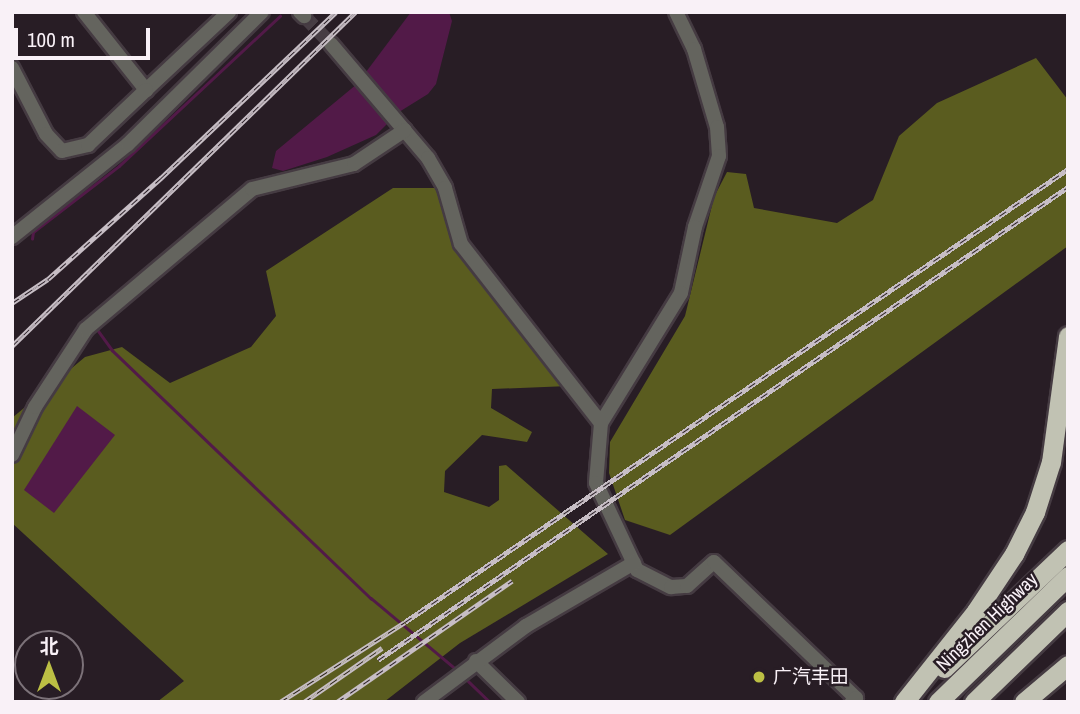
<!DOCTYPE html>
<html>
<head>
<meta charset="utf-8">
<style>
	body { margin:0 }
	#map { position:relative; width:1080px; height:714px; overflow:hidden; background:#281d25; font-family:"Archivo Narrow","Noto Sans SC",sans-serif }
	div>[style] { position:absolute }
	.forest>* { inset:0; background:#5a5c1f }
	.water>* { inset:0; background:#521a48 }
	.stream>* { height:2.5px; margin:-1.25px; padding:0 1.25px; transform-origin:1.25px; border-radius:1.25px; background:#521a48 }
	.minor-tunnel>* { height:14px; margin-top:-7px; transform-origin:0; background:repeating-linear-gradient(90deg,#473d44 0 14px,transparent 0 21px) }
	.roads { filter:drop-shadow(2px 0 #453b42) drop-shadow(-2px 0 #453b42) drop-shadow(0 2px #453b42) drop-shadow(0 -2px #453b42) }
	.minor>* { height:14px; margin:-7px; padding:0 7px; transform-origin:7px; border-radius:7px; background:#64645e }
	.highway>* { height:19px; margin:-9.5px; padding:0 9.5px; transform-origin:9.5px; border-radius:9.5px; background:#c1c2b3 }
	.rail>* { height:5px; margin-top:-2.5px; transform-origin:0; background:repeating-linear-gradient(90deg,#281d25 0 8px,#c7bec5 0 16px); box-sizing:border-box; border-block:2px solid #c7bec5 }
	.dots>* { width:19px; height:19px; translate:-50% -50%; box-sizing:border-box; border:4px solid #281d25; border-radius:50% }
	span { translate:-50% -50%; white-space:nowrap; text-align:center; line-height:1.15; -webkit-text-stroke:5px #281d25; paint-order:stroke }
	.street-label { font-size:19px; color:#f9f1f7 }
	.poi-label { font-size:19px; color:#f9f1f7 }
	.left { translate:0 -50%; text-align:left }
	.frame { position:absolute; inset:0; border:14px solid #f9f1f7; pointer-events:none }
	.north { position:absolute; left:14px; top:630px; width:70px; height:70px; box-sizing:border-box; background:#281d25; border:2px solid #7c7279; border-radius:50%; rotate:0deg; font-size:19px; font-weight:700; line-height:28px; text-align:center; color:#f9f1f7 }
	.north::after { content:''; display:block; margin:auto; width:24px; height:32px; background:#bcbf44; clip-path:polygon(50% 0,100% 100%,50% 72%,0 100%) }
	.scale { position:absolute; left:14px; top:28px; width:136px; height:32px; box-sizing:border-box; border:4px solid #f9f1f7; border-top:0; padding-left:9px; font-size:21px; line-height:24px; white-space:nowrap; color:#f9f1f7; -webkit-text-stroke:5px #281d25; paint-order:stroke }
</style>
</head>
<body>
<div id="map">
	<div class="forest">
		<div style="clip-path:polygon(1036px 58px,1068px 100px,1068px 246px,670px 535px,625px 520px,609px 473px,610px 442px,685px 316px,714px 197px,727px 172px,746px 174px,754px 208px,837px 223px,873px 200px,899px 136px,937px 103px)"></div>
		<div style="clip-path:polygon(393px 188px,440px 188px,457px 246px,569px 386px,492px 389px,491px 408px,532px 432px,527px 442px,482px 435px,445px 471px,444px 492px,489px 507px,499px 500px,499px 466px,506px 465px,608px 554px,460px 643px,384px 702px,157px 702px,184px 681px,12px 523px,12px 418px,85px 357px,122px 347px,170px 383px,251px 347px,276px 316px,266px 271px)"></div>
	</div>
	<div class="water">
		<div style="clip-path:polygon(411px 12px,449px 12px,452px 21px,436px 84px,428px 94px,399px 112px,376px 135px,327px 157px,283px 171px,272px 168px,276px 151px,357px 84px)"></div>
		<div style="clip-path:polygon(77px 406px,115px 435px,54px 513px,24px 490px)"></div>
	</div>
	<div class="stream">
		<div style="left:32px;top:239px;width:7px;rotate:-82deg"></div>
		<div style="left:33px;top:232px;width:108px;rotate:-37.5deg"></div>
		<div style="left:119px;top:166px;width:220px;rotate:-43deg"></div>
		<div style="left:97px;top:329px;width:26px;rotate:54deg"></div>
		<div style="left:112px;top:350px;width:359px;rotate:43.8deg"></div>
		<div style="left:371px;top:598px;width:112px;rotate:39.9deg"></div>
		<div style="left:464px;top:677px;width:36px;rotate:44deg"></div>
	</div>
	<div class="minor-tunnel">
		<div style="left:304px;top:16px;width:39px;rotate:46deg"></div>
	</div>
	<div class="roads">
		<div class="minor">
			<div style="left:84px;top:12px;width:100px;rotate:51.5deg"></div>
			<div style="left:146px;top:90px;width:114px;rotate:-43.2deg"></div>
			<div style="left:300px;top:12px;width:6px;rotate:45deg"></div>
			<div style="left:676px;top:12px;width:41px;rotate:64.1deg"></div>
			<div style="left:694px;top:49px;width:81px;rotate:73.6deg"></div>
			<div style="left:717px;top:127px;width:29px;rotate:86deg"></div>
			<div style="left:719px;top:156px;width:75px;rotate:108.7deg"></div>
			<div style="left:695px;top:227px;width:67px;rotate:102deg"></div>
			<div style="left:681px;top:293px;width:153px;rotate:121.6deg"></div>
			<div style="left:601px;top:423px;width:60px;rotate:94.8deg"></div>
			<div style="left:596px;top:483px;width:96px;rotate:64.8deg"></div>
			<div style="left:637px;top:570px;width:38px;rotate:27deg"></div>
			<div style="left:671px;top:587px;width:16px;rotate:-4deg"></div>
			<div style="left:687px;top:586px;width:36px;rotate:-42deg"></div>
			<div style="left:714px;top:562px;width:197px;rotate:43.8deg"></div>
			<div style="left:856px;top:698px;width:6px;rotate:135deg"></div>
			<div style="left:331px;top:44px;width:150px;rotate:49.6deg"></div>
			<div style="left:428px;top:158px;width:34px;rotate:60deg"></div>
			<div style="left:445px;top:188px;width:58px;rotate:74.1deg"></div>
			<div style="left:461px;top:244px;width:227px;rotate:52deg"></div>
			<div style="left:12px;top:68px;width:74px;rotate:62.7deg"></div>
			<div style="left:46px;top:134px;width:23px;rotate:47deg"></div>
			<div style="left:62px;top:151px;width:27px;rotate:-13deg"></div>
			<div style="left:88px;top:145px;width:80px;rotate:-43.5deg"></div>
			<div style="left:12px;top:237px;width:149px;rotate:-38.7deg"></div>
			<div style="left:128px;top:144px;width:188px;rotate:-44.6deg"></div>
			<div style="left:12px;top:455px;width:53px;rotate:-64.4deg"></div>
			<div style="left:35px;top:407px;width:93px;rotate:-56.8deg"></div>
			<div style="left:86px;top:329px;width:217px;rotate:-40.1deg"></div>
			<div style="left:252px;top:189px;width:105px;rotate:-13.8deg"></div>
			<div style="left:354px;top:164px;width:61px;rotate:-33.7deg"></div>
			<div style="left:476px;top:661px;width:59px;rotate:44.3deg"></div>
			<div style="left:424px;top:702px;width:127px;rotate:-36.7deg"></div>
			<div style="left:526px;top:626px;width:125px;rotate:-30.3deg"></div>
		</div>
		<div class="highway">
			<div style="left:944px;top:668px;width:171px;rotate:-43.6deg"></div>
			<div style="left:904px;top:702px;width:116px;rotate:-51.6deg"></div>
			<div style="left:976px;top:611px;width:69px;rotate:-56.3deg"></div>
			<div style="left:1014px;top:554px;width:47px;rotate:-63.4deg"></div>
			<div style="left:1035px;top:512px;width:52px;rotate:-72.3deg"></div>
			<div style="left:1051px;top:462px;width:127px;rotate:-82.3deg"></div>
			<div style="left:938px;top:702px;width:181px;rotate:-44.1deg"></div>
			<div style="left:974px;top:702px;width:131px;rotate:-44.1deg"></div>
			<div style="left:1024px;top:702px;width:57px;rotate:-40.1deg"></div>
		</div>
	</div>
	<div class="rail">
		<div style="left:12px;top:303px;width:43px;rotate:-33.7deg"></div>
		<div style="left:48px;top:279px;width:152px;rotate:-41.8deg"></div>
		<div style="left:161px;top:178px;width:241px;rotate:-43.5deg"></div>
		<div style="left:12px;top:346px;width:479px;rotate:-44.2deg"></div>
		<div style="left:378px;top:660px;width:837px;rotate:-34.43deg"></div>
		<div style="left:280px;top:702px;width:148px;rotate:-32.6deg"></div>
		<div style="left:405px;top:622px;width:803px;rotate:-34.34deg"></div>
		<div style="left:304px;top:702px;width:95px;rotate:-34.7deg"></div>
		<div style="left:337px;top:702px;width:213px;rotate:-34.7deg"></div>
	</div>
	<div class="dots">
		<div style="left:759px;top:677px;background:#bcbf44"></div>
	</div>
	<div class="street-label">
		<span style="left:987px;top:622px;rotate:-44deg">Ningzhen Highway</span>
	</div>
	<div class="poi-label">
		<span class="left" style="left:773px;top:677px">广汽丰田</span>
	</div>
	<div class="frame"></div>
	<div class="north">北</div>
	<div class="scale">100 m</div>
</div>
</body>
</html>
